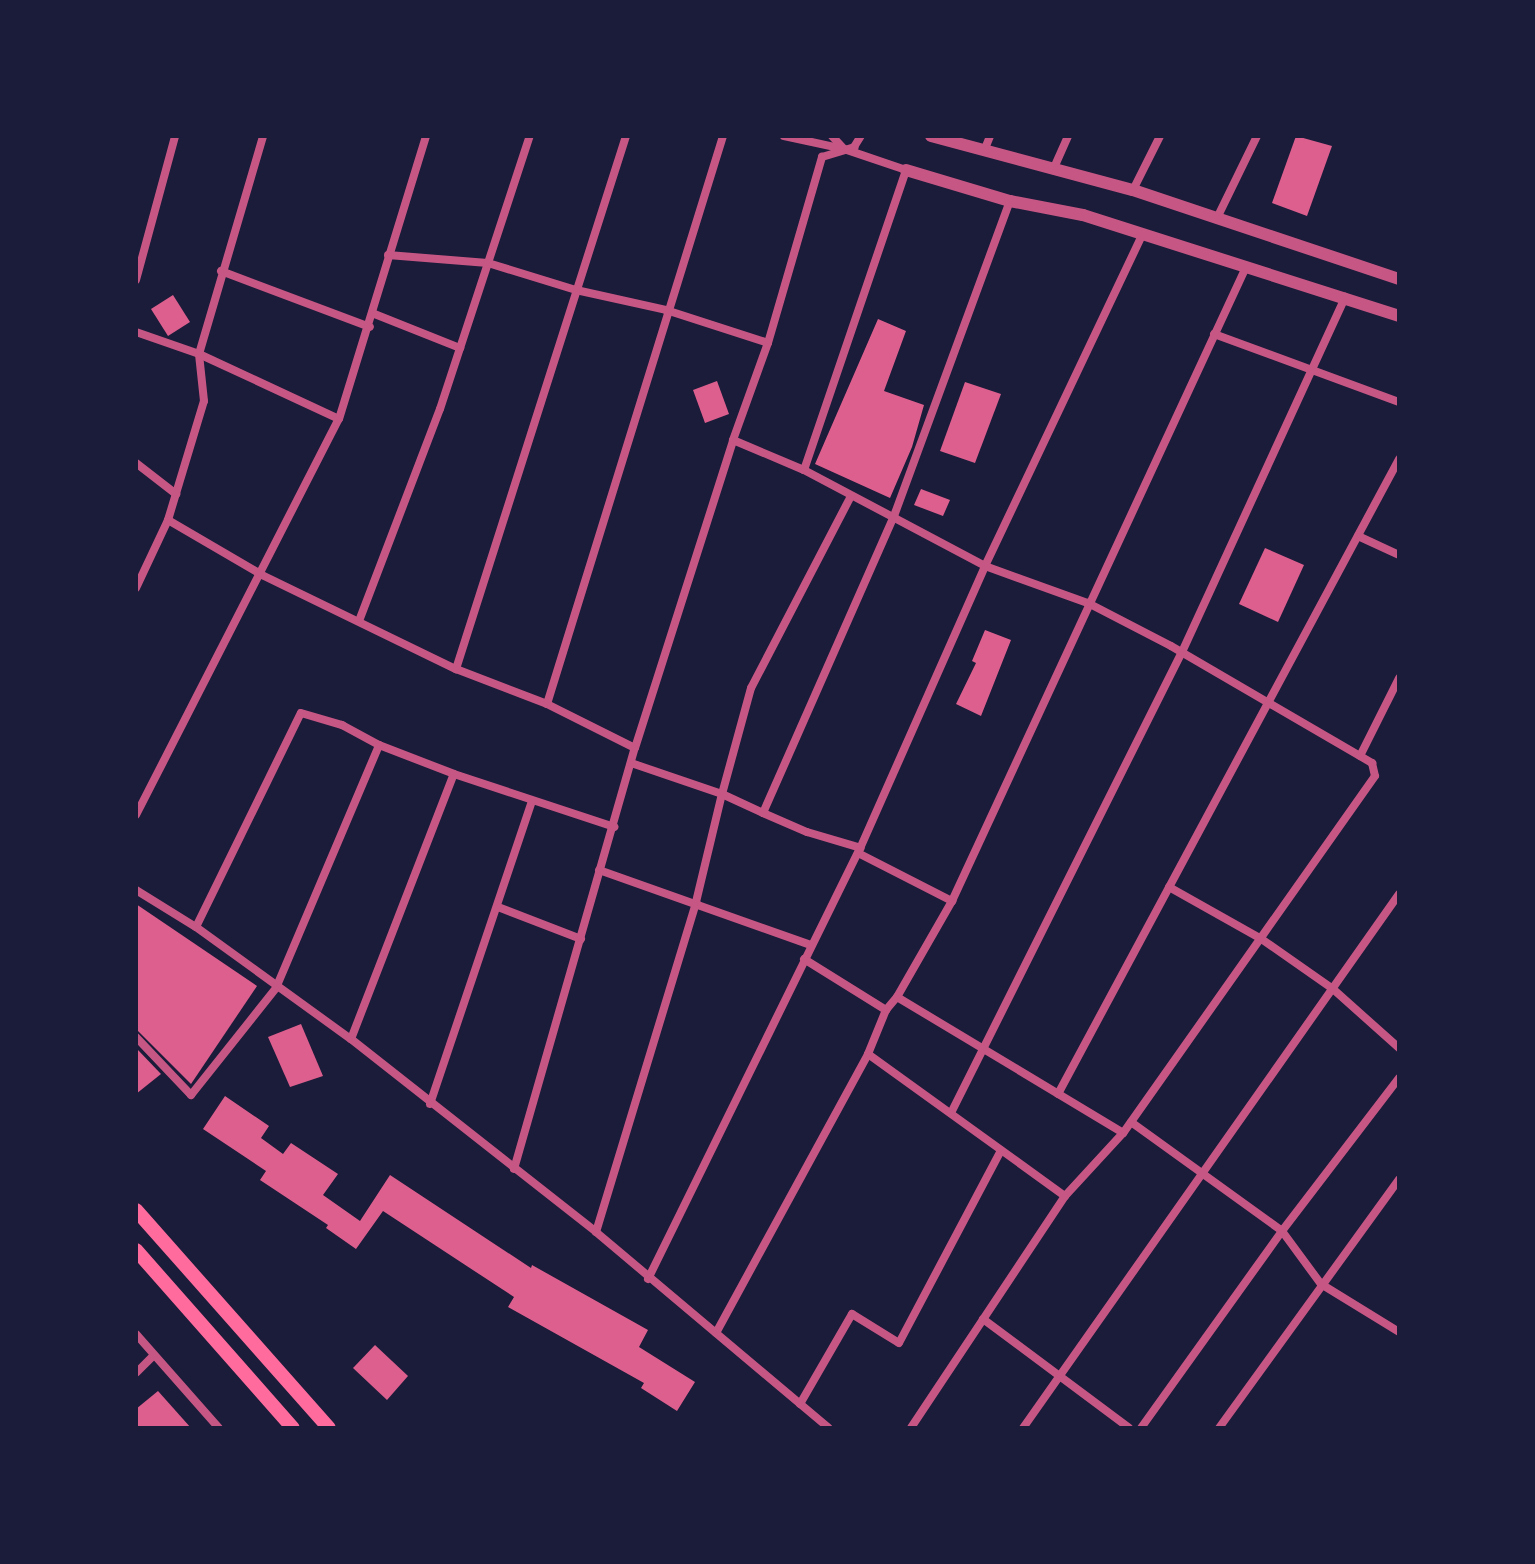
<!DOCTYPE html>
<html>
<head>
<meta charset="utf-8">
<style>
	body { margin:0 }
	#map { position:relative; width:1535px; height:1564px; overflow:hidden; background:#1b1b3a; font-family:"Fira Sans Condensed",sans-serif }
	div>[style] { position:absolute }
	.building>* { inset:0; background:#dd5f8e }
	.minor>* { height:8px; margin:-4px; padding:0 4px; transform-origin:4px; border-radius:4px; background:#c65784 }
	.tertiary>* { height:12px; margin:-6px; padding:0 6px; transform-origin:6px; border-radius:6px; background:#c65784 }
	.secondary>* { height:14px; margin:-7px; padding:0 7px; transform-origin:7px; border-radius:7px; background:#ff6b9d }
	span { translate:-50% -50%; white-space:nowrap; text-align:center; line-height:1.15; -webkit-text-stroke:8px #1b1b3a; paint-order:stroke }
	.frame { position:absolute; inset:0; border:138px solid #1b1b3a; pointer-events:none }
</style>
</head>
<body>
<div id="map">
	<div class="building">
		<div style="clip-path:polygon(1296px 136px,1332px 146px,1307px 216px,1272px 203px)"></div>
		<div style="clip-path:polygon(173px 295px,190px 322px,168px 336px,151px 309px)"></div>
		<div style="clip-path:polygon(878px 319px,906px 331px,884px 391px,924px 405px,912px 447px,890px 498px,815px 464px)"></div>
		<div style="clip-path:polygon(717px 381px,729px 414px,705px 423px,693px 390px)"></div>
		<div style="clip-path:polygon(965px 382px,1001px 394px,975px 463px,940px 451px)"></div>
		<div style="clip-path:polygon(921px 489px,950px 500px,943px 516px,914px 505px)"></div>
		<div style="clip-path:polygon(1265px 548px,1304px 565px,1278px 622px,1239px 604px)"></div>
		<div style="clip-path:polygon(985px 630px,1011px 640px,981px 716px,956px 704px,976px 663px,972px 661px)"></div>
		<div style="clip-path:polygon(136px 904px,257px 986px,191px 1084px,136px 1029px)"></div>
		<div style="clip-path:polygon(301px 1024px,323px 1076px,290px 1087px,268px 1037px)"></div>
		<div style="clip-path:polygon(138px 1050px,161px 1074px,136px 1094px,136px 1051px)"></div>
		<div style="clip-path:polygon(225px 1096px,269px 1126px,261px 1138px,283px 1154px,291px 1143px,338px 1174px,323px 1195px,360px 1221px,390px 1175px,531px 1268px,532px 1265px,648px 1330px,639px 1347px,695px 1382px,677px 1411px,641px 1388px,644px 1383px,508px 1307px,514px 1297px,383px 1211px,356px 1249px,326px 1228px,328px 1225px,260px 1180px,266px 1171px,203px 1129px)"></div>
		<div style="clip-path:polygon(375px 1345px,408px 1376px,387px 1400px,353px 1368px)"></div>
		<div style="clip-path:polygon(158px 1391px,191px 1428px,136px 1428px,136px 1409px)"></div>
	</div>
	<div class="minor">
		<div style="left:784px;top:136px;width:56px;rotate:12.3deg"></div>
		<div style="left:984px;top:151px;width:16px;rotate:-68deg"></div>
		<div style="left:1053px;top:170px;width:37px;rotate:-66deg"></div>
		<div style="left:1133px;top:190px;width:60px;rotate:-63.4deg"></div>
		<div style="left:1218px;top:216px;width:89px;rotate:-64deg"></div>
		<div style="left:388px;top:255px;width:100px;rotate:4.6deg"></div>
		<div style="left:488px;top:263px;width:92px;rotate:17.1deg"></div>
		<div style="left:576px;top:290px;width:92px;rotate:12.5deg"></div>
		<div style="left:666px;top:310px;width:107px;rotate:17.9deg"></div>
		<div style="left:221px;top:271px;width:159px;rotate:20.6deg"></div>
		<div style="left:136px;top:280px;width:149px;rotate:-74.8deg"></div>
		<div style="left:372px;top:313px;width:95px;rotate:21.7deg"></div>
		<div style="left:136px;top:332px;width:67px;rotate:19.2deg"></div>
		<div style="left:199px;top:354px;width:154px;rotate:24.9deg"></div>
		<div style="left:1214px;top:334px;width:197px;rotate:20.2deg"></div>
		<div style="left:733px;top:440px;width:77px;rotate:22.9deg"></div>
		<div style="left:804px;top:470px;width:205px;rotate:27.9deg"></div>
		<div style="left:985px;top:566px;width:109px;rotate:19.8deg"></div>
		<div style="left:1088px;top:603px;width:93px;rotate:27.4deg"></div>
		<div style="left:1171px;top:646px;width:233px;rotate:30.2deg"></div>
		<div style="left:1372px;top:763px;width:13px;rotate:77deg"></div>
		<div style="left:1375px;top:776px;width:437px;rotate:125.2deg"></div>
		<div style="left:1123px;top:1133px;width:86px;rotate:132.6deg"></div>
		<div style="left:1065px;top:1196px;width:278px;rotate:123.6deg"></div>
		<div style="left:136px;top:463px;width:51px;rotate:37.8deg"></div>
		<div style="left:804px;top:470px;width:317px;rotate:-71.2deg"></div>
		<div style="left:906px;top:170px;width:65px;rotate:-161.3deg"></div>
		<div style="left:844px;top:149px;width:18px;rotate:-133deg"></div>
		<div style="left:851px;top:496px;width:216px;rotate:117.5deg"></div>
		<div style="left:751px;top:688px;width:110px;rotate:105.3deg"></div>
		<div style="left:722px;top:794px;width:45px;rotate:24.9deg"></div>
		<div style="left:763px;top:813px;width:325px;rotate:-66.2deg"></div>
		<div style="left:894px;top:516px;width:336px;rotate:-69.8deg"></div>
		<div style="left:168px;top:520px;width:109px;rotate:30.3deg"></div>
		<div style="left:262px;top:575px;width:216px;rotate:25.9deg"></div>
		<div style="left:456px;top:669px;width:97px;rotate:21deg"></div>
		<div style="left:547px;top:704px;width:98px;rotate:26.6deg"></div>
		<div style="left:1358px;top:536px;width:45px;rotate:24.9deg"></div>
		<div style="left:136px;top:588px;width:75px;rotate:-64.8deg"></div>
		<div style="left:168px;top:520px;width:124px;rotate:-73.2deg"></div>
		<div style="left:204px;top:401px;width:47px;rotate:-96.1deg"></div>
		<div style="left:199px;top:354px;width:227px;rotate:-73.6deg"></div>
		<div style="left:359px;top:621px;width:227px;rotate:-69.1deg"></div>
		<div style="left:440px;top:409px;width:287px;rotate:-71.8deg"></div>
		<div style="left:456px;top:669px;width:559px;rotate:-72.31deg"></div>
		<div style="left:547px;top:704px;width:595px;rotate:-72.78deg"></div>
		<div style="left:1360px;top:756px;width:87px;rotate:-63.4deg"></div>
		<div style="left:763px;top:813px;width:48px;rotate:23.4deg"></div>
		<div style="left:807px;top:832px;width:56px;rotate:16.5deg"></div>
		<div style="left:136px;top:815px;width:445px;rotate:-62.9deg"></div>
		<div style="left:339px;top:419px;width:296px;rotate:-72.9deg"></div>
		<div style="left:858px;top:853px;width:106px;rotate:27.1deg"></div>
		<div style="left:599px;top:870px;width:225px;rotate:19.5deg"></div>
		<div style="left:1169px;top:887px;width:104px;rotate:29.3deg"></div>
		<div style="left:1260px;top:938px;width:89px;rotate:34.9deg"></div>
		<div style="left:1333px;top:989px;width:89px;rotate:41.8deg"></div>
		<div style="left:136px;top:890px;width:70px;rotate:31.7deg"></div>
		<div style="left:196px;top:927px;width:191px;rotate:35.9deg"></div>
		<div style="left:351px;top:1039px;width:312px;rotate:38.2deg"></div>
		<div style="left:596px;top:1232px;width:304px;rotate:40.1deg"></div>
		<div style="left:498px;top:907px;width:89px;rotate:21.1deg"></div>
		<div style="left:196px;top:927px;width:238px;rotate:-63.9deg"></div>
		<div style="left:301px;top:713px;width:43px;rotate:16.3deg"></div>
		<div style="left:342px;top:725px;width:42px;rotate:28.4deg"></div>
		<div style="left:379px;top:745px;width:80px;rotate:21.1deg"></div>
		<div style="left:454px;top:774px;width:169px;rotate:18.3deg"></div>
		<div style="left:804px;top:959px;width:97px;rotate:31.9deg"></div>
		<div style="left:897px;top:997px;width:264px;rotate:31deg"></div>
		<div style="left:136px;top:1037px;width:80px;rotate:46.5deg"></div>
		<div style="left:191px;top:1095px;width:137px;rotate:-51.5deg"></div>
		<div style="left:276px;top:988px;width:264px;rotate:-67deg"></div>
		<div style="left:351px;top:1039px;width:284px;rotate:-68.8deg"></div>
		<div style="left:868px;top:1054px;width:243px;rotate:35.8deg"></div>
		<div style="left:1058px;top:1094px;width:721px;rotate:-61.76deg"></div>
		<div style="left:430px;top:1104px;width:320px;rotate:-71.4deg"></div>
		<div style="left:951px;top:1113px;width:516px;rotate:-63.39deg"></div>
		<div style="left:1182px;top:652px;width:391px;rotate:-65.3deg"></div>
		<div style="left:1131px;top:1122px;width:186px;rotate:35.8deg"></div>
		<div style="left:1282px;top:1231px;width:66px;rotate:53.7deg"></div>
		<div style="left:1321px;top:1284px;width:92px;rotate:31.6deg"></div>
		<div style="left:514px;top:1169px;width:438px;rotate:-74deg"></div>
		<div style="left:635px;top:748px;width:323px;rotate:-72.3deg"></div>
		<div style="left:733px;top:440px;width:103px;rotate:-70.2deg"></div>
		<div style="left:768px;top:343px;width:194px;rotate:-73.8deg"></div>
		<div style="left:822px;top:157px;width:34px;rotate:-17deg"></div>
		<div style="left:854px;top:147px;width:13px;rotate:-58deg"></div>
		<div style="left:596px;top:1232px;width:345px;rotate:-73.1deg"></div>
		<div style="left:696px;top:902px;width:111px;rotate:-76.5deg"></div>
		<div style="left:722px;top:794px;width:96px;rotate:-161.2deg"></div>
		<div style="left:648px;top:1279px;width:475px;rotate:-63.8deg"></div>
		<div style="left:858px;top:853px;width:314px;rotate:-66.1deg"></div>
		<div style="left:985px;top:566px;width:368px;rotate:-64.6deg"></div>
		<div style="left:983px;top:1319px;width:182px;rotate:36.7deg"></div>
		<div style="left:716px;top:1333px;width:318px;rotate:-61.4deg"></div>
		<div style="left:868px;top:1054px;width:48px;rotate:-67.8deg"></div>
		<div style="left:886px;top:1010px;width:17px;rotate:-50deg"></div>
		<div style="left:897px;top:997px;width:111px;rotate:-60.2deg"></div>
		<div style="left:952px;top:901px;width:699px;rotate:-65.12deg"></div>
		<div style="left:136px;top:1334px;width:125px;rotate:48.6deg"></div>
		<div style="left:136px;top:1373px;width:25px;rotate:-45deg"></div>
		<div style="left:800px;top:1404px;width:104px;rotate:-60deg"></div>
		<div style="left:852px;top:1314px;width:55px;rotate:31.7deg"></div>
		<div style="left:899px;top:1343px;width:218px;rotate:-62.1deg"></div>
		<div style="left:1023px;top:1428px;width:653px;rotate:-54.85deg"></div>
		<div style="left:1141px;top:1428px;width:242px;rotate:-54.4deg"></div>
		<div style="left:1282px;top:1231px;width:193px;rotate:-52.6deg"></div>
		<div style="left:1219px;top:1428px;width:307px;rotate:-54.1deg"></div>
	</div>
	<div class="tertiary">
		<div style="left:931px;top:136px;width:209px;rotate:15deg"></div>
		<div style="left:1133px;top:190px;width:280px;rotate:18.5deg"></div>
		<div style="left:906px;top:170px;width:109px;rotate:16.6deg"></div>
		<div style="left:1010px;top:201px;width:74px;rotate:10.9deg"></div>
		<div style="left:1083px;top:215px;width:332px;rotate:17.7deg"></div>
	</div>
	<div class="secondary">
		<div style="left:136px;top:1210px;width:291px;rotate:48.5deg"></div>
		<div style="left:136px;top:1250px;width:237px;rotate:48.6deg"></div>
	</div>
	<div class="frame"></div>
</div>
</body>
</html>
